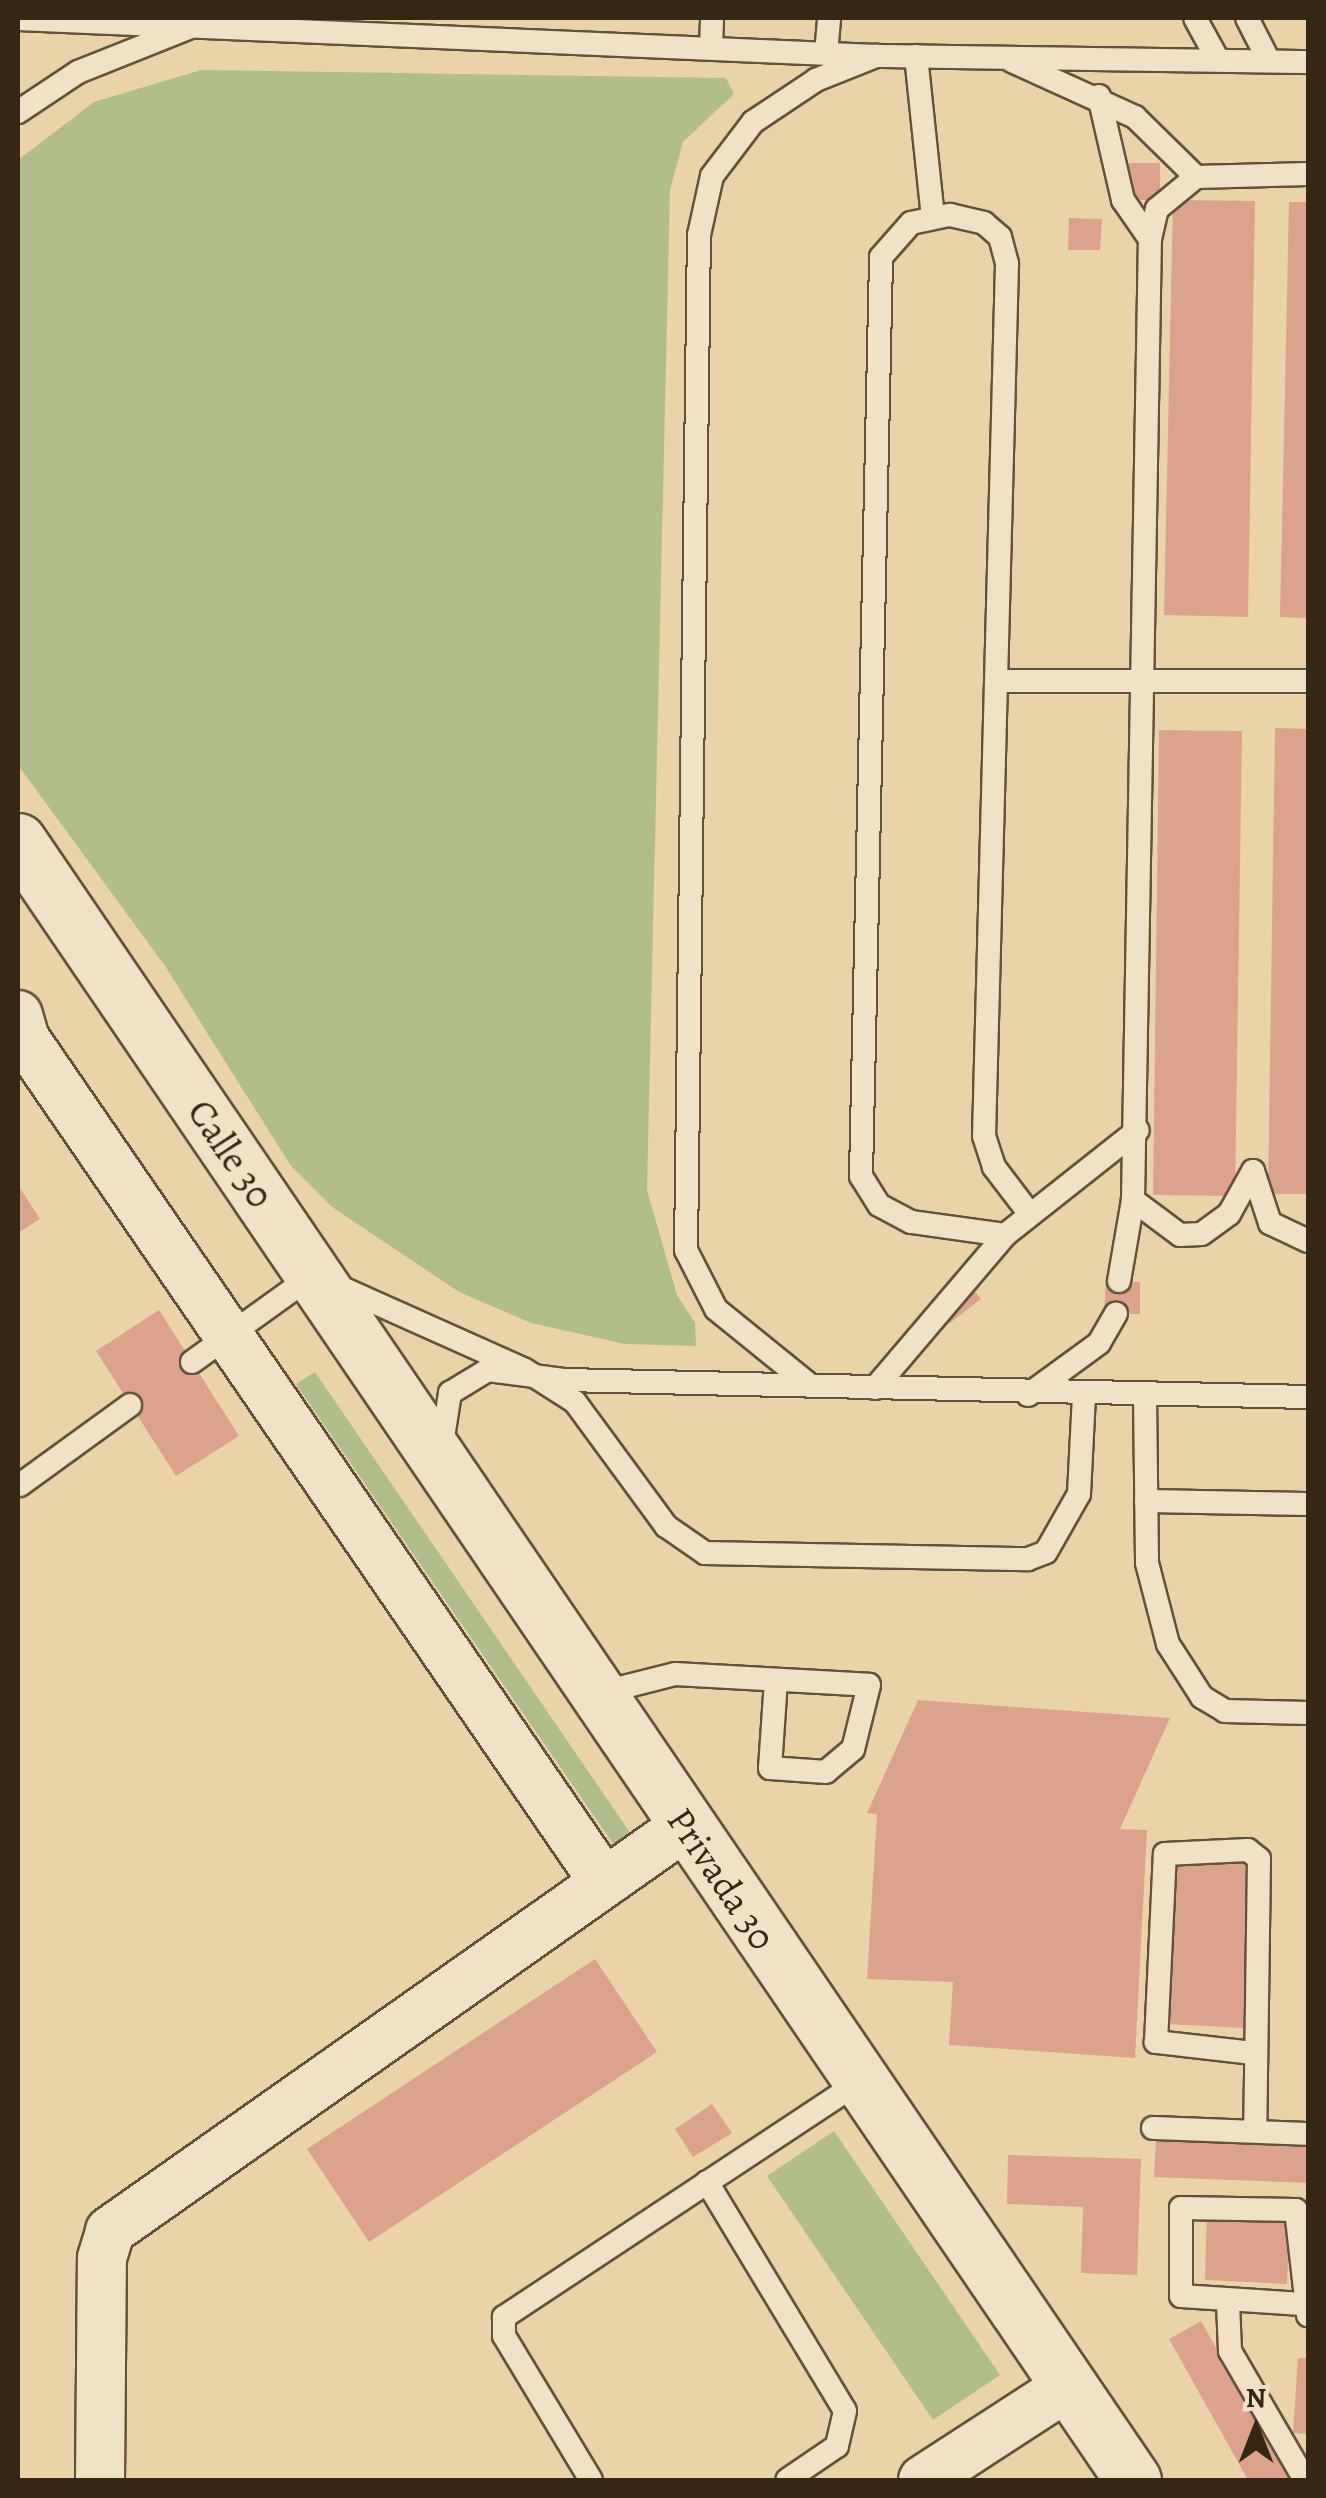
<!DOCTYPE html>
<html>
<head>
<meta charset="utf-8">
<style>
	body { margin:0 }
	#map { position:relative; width:1326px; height:2498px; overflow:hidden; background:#ead3a9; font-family:Alegreya,serif }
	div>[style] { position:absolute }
	.green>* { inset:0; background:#b1be8c }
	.building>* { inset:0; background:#dca38c }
	.roads { filter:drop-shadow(2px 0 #635239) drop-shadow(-2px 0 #635239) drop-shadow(0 2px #635239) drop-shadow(0 -2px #635239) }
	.service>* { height:22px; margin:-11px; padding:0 11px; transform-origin:11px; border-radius:11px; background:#f1e2c7 }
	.minor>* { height:48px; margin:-24px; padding:0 24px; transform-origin:24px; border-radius:24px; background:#f1e2c7 }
	.tertiary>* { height:55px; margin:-27.5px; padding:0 27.5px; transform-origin:27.5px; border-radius:27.5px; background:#f1e2c7 }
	span { translate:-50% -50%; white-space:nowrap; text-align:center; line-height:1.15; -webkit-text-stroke:8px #f1e2c7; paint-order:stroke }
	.street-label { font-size:38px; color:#362714 }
	.frame { position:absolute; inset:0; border:20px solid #362714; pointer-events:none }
	.north { position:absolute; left:1206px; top:2378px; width:100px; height:100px; -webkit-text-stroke:8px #f1e2c7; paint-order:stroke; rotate:0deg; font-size:28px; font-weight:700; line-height:40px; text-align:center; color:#362714 }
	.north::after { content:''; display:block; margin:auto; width:35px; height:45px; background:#362714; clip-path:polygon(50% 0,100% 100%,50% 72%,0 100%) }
</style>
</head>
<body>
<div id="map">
	<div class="green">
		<div style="clip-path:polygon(201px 70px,726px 78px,734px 94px,683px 142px,670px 190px,647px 1190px,677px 1295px,695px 1323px,696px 1346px,625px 1344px,531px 1323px,459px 1292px,332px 1207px,291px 1166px,165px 966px,18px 765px,18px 160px,94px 102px)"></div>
		<div style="clip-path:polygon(315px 1372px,631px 1834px,614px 1845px,296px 1384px)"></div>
		<div style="clip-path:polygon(834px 2131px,1000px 2375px,933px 2420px,767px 2176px)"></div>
	</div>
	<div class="building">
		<div style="clip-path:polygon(1129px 163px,1160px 163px,1160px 200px,1128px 200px)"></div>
		<div style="clip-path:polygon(1173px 200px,1255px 201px,1248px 617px,1164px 615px)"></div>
		<div style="clip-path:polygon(1289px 202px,1308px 202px,1308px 618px,1280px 617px)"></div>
		<div style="clip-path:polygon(1069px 218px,1102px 219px,1100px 250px,1068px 250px)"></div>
		<div style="clip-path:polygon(1275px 728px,1308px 729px,1308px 1194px,1268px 1194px)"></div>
		<div style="clip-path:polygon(1159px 730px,1242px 731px,1235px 1196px,1153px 1195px)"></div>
		<div style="clip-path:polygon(18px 1185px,40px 1219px,18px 1233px)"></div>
		<div style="clip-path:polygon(963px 1277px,981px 1299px,950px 1323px,932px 1301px)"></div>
		<div style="clip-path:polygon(1106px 1281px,1140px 1282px,1140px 1314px,1104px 1314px)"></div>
		<div style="clip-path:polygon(159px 1310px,239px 1436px,176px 1476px,96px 1351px)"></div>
		<div style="clip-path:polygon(918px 1700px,1170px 1718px,1120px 1829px,1147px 1830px,1135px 2058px,949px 2045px,953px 1982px,867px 1979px,877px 1814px,867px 1813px)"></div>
		<div style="clip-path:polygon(1176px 1857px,1252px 1861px,1243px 2028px,1167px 2024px)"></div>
		<div style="clip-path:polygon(595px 1959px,657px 2052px,369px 2242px,307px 2149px)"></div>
		<div style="clip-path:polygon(712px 2104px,732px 2133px,693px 2157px,675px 2129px)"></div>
		<div style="clip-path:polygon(1156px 2140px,1308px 2147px,1308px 2183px,1154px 2177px)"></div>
		<div style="clip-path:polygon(1008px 2155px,1141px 2159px,1137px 2275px,1081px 2273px,1083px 2207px,1007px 2204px)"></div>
		<div style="clip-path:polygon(1207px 2211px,1290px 2213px,1287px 2284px,1205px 2280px)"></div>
		<div style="clip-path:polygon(1201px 2321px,1290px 2480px,1248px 2480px,1169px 2339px)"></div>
		<div style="clip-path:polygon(1298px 2358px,1308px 2358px,1308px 2434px,1293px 2433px)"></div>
	</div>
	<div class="roads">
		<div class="service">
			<div style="left:1195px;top:18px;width:48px;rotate:61.3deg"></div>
			<div style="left:1247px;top:18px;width:48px;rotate:62.9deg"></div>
			<div style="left:18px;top:19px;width:859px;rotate:2.47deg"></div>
			<div style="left:876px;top:56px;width:432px;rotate:0.8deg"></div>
			<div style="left:711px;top:48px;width:30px;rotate:-88deg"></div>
			<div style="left:826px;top:54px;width:36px;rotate:-85deg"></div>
			<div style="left:916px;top:56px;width:162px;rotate:84deg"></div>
			<div style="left:1012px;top:61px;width:135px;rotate:24.5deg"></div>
			<div style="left:1135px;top:117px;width:86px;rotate:44.5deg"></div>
			<div style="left:1099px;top:96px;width:107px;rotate:77deg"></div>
			<div style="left:1123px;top:200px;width:47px;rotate:55.3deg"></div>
			<div style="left:18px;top:112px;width:72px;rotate:-33.7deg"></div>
			<div style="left:78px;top:72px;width:122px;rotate:-21.7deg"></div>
			<div style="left:1000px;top:681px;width:308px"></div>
			<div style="left:1253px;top:1171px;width:49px;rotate:119.2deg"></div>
			<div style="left:1229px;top:1214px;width:34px;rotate:144deg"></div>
			<div style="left:1201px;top:1234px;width:21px;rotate:177deg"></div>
			<div style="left:1180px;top:1235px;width:59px;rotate:-143.3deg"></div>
			<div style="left:1133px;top:1200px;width:961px;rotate:-88.99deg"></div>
			<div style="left:1150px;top:239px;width:31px;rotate:-77deg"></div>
			<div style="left:1157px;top:209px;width:50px;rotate:-39.4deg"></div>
			<div style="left:1196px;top:177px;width:112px;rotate:-1.5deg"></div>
			<div style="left:1253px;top:1171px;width:55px;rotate:71.9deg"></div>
			<div style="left:1270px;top:1223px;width:42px;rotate:25.3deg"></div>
			<div style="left:1005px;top:1235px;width:95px;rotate:-172.1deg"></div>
			<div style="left:911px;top:1222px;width:36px;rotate:-152deg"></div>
			<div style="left:879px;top:1205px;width:34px;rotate:-122deg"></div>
			<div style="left:861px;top:1176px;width:919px;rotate:-88.75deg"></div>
			<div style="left:881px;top:257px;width:45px;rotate:-48.6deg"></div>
			<div style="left:911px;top:223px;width:40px;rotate:-12deg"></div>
			<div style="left:950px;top:215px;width:35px;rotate:13deg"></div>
			<div style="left:984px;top:223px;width:21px;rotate:41deg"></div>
			<div style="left:1000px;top:237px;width:28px;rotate:75deg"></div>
			<div style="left:1007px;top:264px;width:872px;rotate:91.51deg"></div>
			<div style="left:984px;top:1136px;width:33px;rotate:72deg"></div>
			<div style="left:994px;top:1167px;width:58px;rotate:52.7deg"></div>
			<div style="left:1119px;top:1281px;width:82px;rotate:-80.2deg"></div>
			<div style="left:192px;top:1362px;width:149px;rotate:-35.7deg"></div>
			<div style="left:313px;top:1275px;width:232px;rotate:24.1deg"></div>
			<div style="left:525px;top:1370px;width:59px;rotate:32.6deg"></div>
			<div style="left:575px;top:1402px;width:154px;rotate:53.7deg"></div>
			<div style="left:666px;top:1526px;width:47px;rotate:34.7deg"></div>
			<div style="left:705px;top:1553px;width:323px;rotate:1.1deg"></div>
			<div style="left:1028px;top:1559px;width:19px;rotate:-21deg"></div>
			<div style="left:1046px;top:1552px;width:67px;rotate:-60.4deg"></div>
			<div style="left:1079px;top:1494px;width:99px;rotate:-87.1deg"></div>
			<div style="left:811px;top:1386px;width:122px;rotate:-141deg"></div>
			<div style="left:716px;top:1309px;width:66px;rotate:-117deg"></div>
			<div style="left:686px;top:1250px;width:1015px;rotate:-89.27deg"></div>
			<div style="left:699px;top:235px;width:60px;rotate:-77.6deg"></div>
			<div style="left:712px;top:176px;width:68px;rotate:-52.8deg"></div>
			<div style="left:753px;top:122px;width:76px;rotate:-33.7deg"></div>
			<div style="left:816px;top:80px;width:65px;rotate:-21.8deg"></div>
			<div style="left:875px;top:1388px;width:201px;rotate:-49.6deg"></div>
			<div style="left:1005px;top:1235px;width:169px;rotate:-38.3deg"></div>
			<div style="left:1028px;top:1395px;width:88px;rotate:-36.2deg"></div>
			<div style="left:1099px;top:1343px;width:34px;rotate:-60deg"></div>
			<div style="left:1145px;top:1396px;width:167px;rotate:89.3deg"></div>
			<div style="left:1147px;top:1563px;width:84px;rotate:75.5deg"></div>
			<div style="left:1168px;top:1644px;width:63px;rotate:57.3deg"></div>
			<div style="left:1202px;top:1697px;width:27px;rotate:31deg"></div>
			<div style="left:1225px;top:1711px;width:83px;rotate:1.4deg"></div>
			<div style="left:442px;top:1444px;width:52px;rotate:-81.1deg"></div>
			<div style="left:450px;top:1393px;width:44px;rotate:-31.2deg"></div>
			<div style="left:488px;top:1370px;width:78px;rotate:7.4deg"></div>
			<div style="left:565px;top:1380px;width:743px;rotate:1.31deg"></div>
			<div style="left:20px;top:1485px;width:136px;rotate:-36deg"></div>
			<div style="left:1146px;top:1501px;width:162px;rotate:1.1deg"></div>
			<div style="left:600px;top:1693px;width:77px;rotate:-14.2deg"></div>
			<div style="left:675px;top:1674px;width:194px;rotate:3.2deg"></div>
			<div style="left:869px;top:1685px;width:66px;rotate:104deg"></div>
			<div style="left:853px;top:1749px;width:35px;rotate:140deg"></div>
			<div style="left:826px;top:1772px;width:56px;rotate:-175.9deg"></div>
			<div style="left:770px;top:1768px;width:88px;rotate:-86.1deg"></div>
			<div style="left:1253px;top:2053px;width:98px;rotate:-173.5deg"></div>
			<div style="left:1156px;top:2042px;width:188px;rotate:-87.3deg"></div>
			<div style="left:1165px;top:1854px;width:83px;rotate:-2.8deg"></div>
			<div style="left:1248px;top:1850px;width:14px;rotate:39deg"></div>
			<div style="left:1259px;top:1859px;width:272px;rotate:90.8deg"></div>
			<div style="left:1153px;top:2128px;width:155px;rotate:2.2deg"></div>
			<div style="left:707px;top:2182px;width:267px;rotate:58.9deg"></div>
			<div style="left:845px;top:2411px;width:36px;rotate:103deg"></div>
			<div style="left:837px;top:2446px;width:60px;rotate:145.8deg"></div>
			<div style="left:1228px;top:2303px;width:48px;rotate:87.6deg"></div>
			<div style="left:1230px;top:2351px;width:149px;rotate:59.8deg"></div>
			<div style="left:1302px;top:2304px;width:121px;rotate:-176.2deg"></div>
			<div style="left:1181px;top:2296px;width:88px;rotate:-90deg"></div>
			<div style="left:1181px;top:2208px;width:115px;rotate:1deg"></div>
			<div style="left:1296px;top:2210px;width:106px;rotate:83.5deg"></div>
			<div style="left:591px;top:2480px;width:168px;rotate:-121.1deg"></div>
			<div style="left:504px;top:2336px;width:19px;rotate:-90deg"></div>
			<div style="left:504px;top:2317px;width:426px;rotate:-33.5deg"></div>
		</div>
		<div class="minor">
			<div style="left:18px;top:1015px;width:25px;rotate:74deg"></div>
			<div style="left:25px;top:1039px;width:1023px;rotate:55.52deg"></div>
			<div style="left:100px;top:2480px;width:222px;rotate:-89.5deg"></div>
			<div style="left:102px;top:2258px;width:28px;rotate:-73deg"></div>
			<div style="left:110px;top:2231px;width:703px;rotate:-35.16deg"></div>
			<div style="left:923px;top:2480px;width:173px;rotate:-33deg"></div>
		</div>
		<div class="tertiary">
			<div style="left:18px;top:841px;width:1982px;rotate:55.77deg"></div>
		</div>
	</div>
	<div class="street-label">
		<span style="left:230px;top:1154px;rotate:56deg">Calle 30</span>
		<span style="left:721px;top:1879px;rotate:56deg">Privada 30</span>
	</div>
	<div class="frame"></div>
	<div class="north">N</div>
</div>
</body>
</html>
